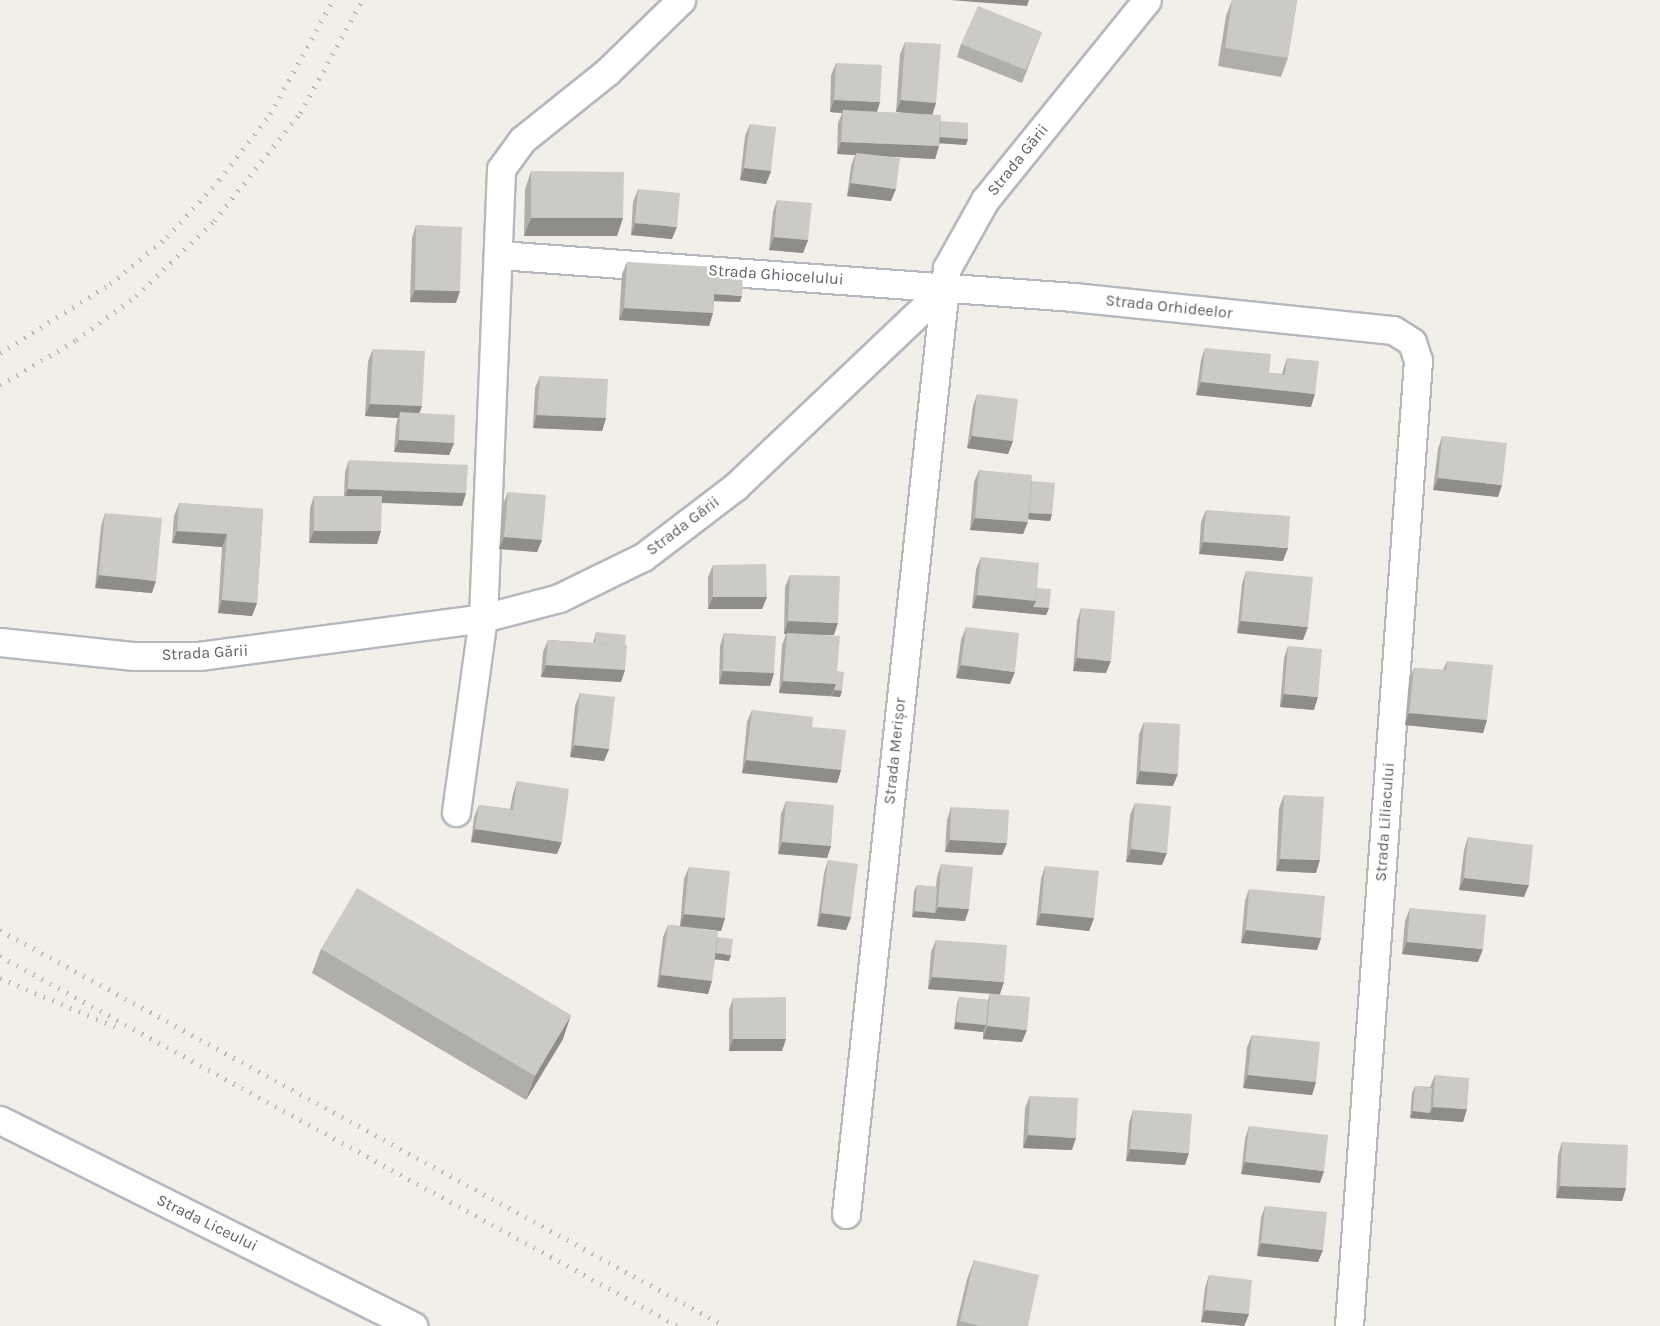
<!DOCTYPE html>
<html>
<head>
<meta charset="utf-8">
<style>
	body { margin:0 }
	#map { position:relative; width:1660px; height:1326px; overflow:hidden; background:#f1efe8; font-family:Karla,sans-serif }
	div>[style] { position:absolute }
	.roads { filter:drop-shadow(2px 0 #b5b8bc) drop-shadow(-2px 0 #b5b8bc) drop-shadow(0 2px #b5b8bc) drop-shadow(0 -2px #b5b8bc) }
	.street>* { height:27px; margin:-13.5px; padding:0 13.5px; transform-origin:13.5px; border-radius:13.5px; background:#fff }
	.rail>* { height:4.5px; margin-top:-2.25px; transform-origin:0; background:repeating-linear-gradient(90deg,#b6b7b8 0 1.5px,transparent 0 9.5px) }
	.wall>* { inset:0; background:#afaea9 }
	.shaded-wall>* { inset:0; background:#8f8d8a }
	.building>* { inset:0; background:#cccac5 }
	span { translate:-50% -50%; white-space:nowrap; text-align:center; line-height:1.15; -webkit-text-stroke:5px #fff; paint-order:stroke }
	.street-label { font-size:16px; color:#5f6368 }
</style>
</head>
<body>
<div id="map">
	<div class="roads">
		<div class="street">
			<div style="left:499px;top:255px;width:576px;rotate:4.18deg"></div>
			<div style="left:1073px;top:297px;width:322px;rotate:5.9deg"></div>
			<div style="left:1393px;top:330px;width:22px;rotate:32deg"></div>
			<div style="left:1412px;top:342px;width:19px;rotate:72deg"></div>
			<div style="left:1418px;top:360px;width:968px;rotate:94.09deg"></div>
			<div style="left:0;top:642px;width:135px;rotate:6deg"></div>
			<div style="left:134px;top:656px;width:65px"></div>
			<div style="left:199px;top:656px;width:287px;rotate:-7.6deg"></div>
			<div style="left:483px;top:618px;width:79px;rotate:-14.7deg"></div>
			<div style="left:559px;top:598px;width:93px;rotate:-26deg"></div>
			<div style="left:643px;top:557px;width:116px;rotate:-37.3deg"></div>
			<div style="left:735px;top:487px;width:289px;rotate:-43.5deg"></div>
			<div style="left:456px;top:812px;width:196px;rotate:-82.1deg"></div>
			<div style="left:483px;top:618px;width:449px;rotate:-87.7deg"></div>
			<div style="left:501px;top:169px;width:36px;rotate:-54deg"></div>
			<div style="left:522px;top:140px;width:110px;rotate:-38.7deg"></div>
			<div style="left:608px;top:71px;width:102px;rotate:-44.2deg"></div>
			<div style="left:0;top:1120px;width:462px;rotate:26.5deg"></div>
			<div style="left:846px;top:1214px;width:951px;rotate:-83.91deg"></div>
			<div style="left:947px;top:268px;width:78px;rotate:-60.8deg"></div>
			<div style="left:985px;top:200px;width:257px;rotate:-51deg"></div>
		</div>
	</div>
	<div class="rail">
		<div style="left:0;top:353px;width:130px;rotate:-32.1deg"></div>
		<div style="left:110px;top:284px;width:74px;rotate:-39.5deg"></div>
		<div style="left:167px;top:237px;width:77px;rotate:-47.6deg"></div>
		<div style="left:219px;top:180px;width:83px;rotate:-52.3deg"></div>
		<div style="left:270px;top:114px;width:130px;rotate:-61.1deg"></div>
		<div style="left:0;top:385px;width:88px;rotate:-30.6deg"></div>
		<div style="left:76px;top:340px;width:74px;rotate:-36.3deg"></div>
		<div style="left:136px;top:296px;width:108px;rotate:-43.9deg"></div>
		<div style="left:214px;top:221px;width:138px;rotate:-51.5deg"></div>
		<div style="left:300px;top:113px;width:129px;rotate:-61.2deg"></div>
		<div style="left:0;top:930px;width:826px;rotate:28.64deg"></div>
		<div style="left:0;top:956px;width:772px;rotate:28.62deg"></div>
		<div style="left:0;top:978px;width:126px;rotate:22.9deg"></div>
	</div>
	<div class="wall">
		<div style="clip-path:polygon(1232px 0,1297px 0,1288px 58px,1281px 77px,1218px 66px,1226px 16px)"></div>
		<div style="clip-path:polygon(1042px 32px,1022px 83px,957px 57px,961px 44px)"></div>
		<div style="clip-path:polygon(905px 42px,936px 103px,932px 115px,968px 139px,966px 145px,940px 143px,935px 159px,883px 156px,891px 201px,847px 196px,851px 166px,855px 155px,837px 154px,838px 123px,842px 113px,830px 112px,831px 75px,836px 63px,876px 112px,923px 114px,896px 112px,900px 54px)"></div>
		<div style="clip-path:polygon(750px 124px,771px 171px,766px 184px,740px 180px,745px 136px)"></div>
		<div style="clip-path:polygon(531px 171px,617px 236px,524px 236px,525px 190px)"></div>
		<div style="clip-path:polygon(638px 189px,672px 239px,631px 235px,633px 202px)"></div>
		<div style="clip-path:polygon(777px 200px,808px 240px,803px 253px,769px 250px,773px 212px)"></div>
		<div style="clip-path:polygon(416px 225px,456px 303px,410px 302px,412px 238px)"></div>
		<div style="clip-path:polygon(627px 262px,715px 274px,740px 302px,714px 301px,713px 313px,709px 326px,619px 320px,622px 274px)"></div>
		<div style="clip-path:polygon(1205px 348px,1269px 373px,1282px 374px,1283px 370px,1287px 358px,1311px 407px,1196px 395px,1201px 360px)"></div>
		<div style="clip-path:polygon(373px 349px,422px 406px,419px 413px,454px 443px,449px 455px,394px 452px,396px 425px,398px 418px,365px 416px,368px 361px)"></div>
		<div style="clip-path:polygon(540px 376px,606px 418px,602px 431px,533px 428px,535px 388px)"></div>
		<div style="clip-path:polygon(977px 394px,1013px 441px,1008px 454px,967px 448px,973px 406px)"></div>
		<div style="clip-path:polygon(1442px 436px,1498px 497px,1433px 490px,1438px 449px)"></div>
		<div style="clip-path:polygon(349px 460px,466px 493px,462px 506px,381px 503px,381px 531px,377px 544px,309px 543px,310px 508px,314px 496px,344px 496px,345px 472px)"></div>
		<div style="clip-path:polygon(979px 470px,1032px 481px,1052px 514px,1050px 521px,1028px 519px,1023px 534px,970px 530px,974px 482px)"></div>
		<div style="clip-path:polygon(508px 492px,542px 540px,537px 552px,499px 549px,503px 504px)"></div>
		<div style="clip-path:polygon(179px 503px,263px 509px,257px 603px,252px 616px,218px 613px,222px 547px,172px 543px,174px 516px)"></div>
		<div style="clip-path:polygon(1206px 510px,1283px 561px,1199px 554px,1201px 522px)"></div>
		<div style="clip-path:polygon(105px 513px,152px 593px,95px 588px,101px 526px)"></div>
		<div style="clip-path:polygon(981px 557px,1037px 588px,1049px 608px,1046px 615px,972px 608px,976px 569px)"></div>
		<div style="clip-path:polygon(713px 565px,767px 597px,762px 609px,708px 609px,708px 577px)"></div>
		<div style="clip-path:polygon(1246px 571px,1303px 640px,1237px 633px,1242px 584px)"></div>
		<div style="clip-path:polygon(790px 575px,834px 635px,814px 635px,837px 671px,842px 691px,840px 697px,779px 693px,782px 645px,786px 634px,784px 634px,785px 587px)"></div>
		<div style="clip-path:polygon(1081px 608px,1106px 673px,1073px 671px,1077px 621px)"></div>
		<div style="clip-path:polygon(966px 627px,1010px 684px,956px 678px,961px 640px)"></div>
		<div style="clip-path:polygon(596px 632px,625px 645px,625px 670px,621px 682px,541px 677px,543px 652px,548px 640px,593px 643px)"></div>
		<div style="clip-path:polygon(724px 633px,774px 673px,770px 686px,719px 684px,720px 646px)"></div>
		<div style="clip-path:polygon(1288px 646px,1314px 710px,1280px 707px,1284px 658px)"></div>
		<div style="clip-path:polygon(1447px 661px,1487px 720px,1483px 733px,1405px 725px,1409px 680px,1414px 668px,1443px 670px)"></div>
		<div style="clip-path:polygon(580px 693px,609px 749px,604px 761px,570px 757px,575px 706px)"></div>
		<div style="clip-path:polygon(752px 710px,812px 727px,841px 770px,837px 783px,742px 773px,747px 722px)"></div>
		<div style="clip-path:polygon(1144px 722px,1173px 786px,1136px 784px,1139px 734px)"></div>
		<div style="clip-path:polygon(517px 781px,557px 854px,471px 842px,474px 817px,479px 805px,510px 809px,513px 794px)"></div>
		<div style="clip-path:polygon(1284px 795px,1316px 873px,1276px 871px,1279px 808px)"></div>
		<div style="clip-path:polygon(786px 801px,831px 846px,827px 858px,778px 854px,781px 814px)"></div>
		<div style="clip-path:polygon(1135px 803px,1162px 865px,1126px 862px,1130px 815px)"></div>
		<div style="clip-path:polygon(951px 807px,1002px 855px,945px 852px,947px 820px)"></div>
		<div style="clip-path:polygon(1468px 837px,1524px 897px,1459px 890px,1464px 850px)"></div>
		<div style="clip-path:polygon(828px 860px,851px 917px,846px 930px,817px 926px,824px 873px)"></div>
		<div style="clip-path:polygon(941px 864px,965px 921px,912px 917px,914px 891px,917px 885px,936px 887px,937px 877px)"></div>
		<div style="clip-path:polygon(1045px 866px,1094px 918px,1089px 931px,1036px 925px,1041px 879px)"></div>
		<div style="clip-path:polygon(689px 867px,725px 918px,721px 931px,699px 928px,718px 937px,729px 961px,715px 959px,708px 994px,657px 987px,663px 937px,668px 925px,680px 926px,684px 879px)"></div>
		<div style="clip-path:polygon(1249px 889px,1321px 938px,1317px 950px,1241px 943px,1245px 901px)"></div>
		<div style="clip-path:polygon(1410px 908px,1478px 962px,1402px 954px,1405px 921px)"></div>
		<div style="clip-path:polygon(936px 940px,1000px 994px,1022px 1042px,983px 1039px,983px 1032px,954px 1029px,957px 1003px,959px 997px,988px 1000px,990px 994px,928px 989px,931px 952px)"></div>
		<div style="clip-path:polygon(321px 949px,563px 1039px,526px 1100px,312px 973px)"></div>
		<div style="clip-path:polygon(733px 998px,782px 1051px,729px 1051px,729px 1010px)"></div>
		<div style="clip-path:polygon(1252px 1035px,1316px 1082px,1312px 1095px,1243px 1088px,1247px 1047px)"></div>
		<div style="clip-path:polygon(1435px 1075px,1463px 1122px,1410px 1118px,1412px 1093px,1415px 1086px,1430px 1087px)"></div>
		<div style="clip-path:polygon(1030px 1096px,1072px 1150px,1023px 1148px,1025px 1108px)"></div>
		<div style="clip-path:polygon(1133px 1110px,1185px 1165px,1126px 1161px,1129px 1123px)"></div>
		<div style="clip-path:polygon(1249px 1126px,1320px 1183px,1241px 1174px,1245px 1139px)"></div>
		<div style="clip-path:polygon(1562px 1142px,1626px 1188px,1622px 1201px,1556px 1198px,1558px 1155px)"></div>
		<div style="clip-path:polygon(1265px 1206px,1318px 1262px,1257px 1256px,1261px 1218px)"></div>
		<div style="clip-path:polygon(974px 1260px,1028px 1326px,956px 1326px,967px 1279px)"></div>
		<div style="clip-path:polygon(1209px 1275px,1249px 1314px,1244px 1326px,1201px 1322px,1205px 1288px)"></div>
	</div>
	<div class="shaded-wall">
		<div style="clip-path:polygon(950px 0,1029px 0,1027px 6px)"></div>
		<div style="clip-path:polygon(834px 100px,880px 102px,876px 115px,843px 110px,842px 113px,830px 112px)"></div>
		<div style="clip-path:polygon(901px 100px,936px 103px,932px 115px,896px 112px)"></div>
		<div style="clip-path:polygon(938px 137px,968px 139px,966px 145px,936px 143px)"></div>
		<div style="clip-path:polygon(841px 142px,939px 146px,935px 159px,837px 154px)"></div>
		<div style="clip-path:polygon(744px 168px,771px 171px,766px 184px,740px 180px)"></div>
		<div style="clip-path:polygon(851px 183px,896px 189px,891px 201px,847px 196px)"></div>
		<div style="clip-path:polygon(531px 218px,623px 218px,617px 236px,524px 236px)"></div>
		<div style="clip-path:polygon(635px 223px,677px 227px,672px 239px,631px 235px)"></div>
		<div style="clip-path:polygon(774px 237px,808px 240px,803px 253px,769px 250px)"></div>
		<div style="clip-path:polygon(415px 290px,460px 291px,456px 303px,410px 302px)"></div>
		<div style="clip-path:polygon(712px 294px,742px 296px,740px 302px,710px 301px)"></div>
		<div style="clip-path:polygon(624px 308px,713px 313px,709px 326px,619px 320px)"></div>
		<div style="clip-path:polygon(1201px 382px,1315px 394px,1311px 407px,1196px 395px)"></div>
		<div style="clip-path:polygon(370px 404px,422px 406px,417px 419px,400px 412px,398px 418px,365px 416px)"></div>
		<div style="clip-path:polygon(537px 415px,606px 418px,602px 431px,533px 428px)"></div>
		<div style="clip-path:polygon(972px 436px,1013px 441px,1008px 454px,967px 448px)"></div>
		<div style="clip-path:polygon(399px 440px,454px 443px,449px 455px,394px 452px)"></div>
		<div style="clip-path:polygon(1438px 478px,1502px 485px,1498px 497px,1433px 490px)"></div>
		<div style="clip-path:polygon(348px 489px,466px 493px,462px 506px,343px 501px)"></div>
		<div style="clip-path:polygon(1027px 513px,1052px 514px,1050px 521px,1025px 519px)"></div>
		<div style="clip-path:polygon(975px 518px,1028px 522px,1023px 534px,970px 530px)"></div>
		<div style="clip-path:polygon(177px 531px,227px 534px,222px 547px,172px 543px)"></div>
		<div style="clip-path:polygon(314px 531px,381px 531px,377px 544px,309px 543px)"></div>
		<div style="clip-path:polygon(504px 537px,542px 540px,537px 552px,499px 549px)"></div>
		<div style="clip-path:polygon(1203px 542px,1288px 548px,1283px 561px,1199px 554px)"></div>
		<div style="clip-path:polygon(99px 575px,156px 581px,152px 593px,95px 588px)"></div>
		<div style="clip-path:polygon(977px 595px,1036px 601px,1049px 608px,1046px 615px,972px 608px)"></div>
		<div style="clip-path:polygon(713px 597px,767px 597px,762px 609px,708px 609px)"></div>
		<div style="clip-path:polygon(222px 600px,257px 603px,252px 616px,218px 613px)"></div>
		<div style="clip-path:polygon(788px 621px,838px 623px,834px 635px,784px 634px)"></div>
		<div style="clip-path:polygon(1241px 621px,1308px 627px,1303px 640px,1237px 633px)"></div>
		<div style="clip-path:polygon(1077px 658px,1111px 661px,1106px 673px,1073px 671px)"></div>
		<div style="clip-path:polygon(546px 665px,625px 670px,621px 682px,541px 677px)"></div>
		<div style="clip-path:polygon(961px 665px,1015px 672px,1010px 684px,956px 678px)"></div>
		<div style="clip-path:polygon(723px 671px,774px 673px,770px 686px,719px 684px)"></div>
		<div style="clip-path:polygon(783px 681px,836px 684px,831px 696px,779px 693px)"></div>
		<div style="clip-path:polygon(834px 690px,842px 691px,840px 697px,832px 696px)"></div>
		<div style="clip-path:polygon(1284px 694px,1318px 697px,1314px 710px,1280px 707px)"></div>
		<div style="clip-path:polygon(1409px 713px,1487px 720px,1483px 733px,1405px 725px)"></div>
		<div style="clip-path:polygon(574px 745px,609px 749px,604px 761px,570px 757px)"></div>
		<div style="clip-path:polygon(746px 760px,841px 770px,837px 783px,742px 773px)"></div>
		<div style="clip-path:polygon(1140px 771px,1178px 774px,1173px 786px,1136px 784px)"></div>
		<div style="clip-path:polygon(475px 829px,562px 842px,557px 854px,471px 842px)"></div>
		<div style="clip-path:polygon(950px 840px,1007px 843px,1002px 855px,945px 852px)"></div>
		<div style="clip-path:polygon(782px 842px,831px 846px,827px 858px,778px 854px)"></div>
		<div style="clip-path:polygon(1131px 849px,1167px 853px,1162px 865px,1126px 862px)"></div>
		<div style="clip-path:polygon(1280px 859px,1320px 860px,1316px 873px,1276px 871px)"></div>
		<div style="clip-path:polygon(1464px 878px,1529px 885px,1524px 897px,1459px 890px)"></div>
		<div style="clip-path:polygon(938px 907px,969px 909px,965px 921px,912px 917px,915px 911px,935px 913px)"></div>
		<div style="clip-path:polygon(821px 913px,851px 917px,846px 930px,817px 926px)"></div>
		<div style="clip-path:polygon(1041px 913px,1094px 918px,1089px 931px,1036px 925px)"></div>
		<div style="clip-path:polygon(684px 914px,725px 918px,721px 931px,680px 926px)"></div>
		<div style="clip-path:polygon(1246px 930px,1321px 938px,1317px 950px,1241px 943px)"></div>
		<div style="clip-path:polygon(1407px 942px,1483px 949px,1478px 962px,1402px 954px)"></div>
		<div style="clip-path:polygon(714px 953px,731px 955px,729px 961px,712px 959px)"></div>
		<div style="clip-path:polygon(661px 975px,712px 981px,708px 994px,657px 987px)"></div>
		<div style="clip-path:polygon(932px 977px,1004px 982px,1000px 994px,928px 989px)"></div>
		<div style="clip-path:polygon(571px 1015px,563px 1039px,526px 1100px,535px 1076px)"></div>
		<div style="clip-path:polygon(956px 1022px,986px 1025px,983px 1032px,954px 1029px)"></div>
		<div style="clip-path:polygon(987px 1026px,1027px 1030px,1022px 1042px,983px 1039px)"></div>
		<div style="clip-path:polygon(733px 1039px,786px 1039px,782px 1051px,729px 1051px)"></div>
		<div style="clip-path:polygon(1248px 1075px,1316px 1082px,1312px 1095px,1243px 1088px)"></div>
		<div style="clip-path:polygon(1433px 1107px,1467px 1109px,1463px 1122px,1410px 1118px,1413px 1111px,1430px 1113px)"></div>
		<div style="clip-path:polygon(1028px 1135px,1076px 1138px,1072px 1150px,1023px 1148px)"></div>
		<div style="clip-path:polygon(1130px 1149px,1189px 1153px,1185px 1165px,1126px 1161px)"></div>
		<div style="clip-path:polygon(1245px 1162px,1324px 1171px,1320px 1183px,1241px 1174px)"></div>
		<div style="clip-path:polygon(1560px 1186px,1626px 1188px,1622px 1201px,1556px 1198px)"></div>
		<div style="clip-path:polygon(1261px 1243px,1323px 1250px,1318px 1262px,1257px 1256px)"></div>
		<div style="clip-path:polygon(1205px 1310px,1249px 1314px,1244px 1326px,1201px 1322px)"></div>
	</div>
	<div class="building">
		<div style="clip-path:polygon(1232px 0,1297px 0,1288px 58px,1225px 48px)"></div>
		<div style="clip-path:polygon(978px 6px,1042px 32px,1026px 70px,961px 44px)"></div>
		<div style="clip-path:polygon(905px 42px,941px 44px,936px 103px,901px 100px)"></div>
		<div style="clip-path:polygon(836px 63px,882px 65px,880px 102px,834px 100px)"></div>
		<div style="clip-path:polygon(843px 110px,941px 115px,939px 146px,841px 142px)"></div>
		<div style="clip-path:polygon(941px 121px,968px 123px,968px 139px,940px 137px)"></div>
		<div style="clip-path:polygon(750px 124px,776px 127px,771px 171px,744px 168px)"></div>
		<div style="clip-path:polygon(856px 153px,900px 158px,896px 189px,851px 183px)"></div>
		<div style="clip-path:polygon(531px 171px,624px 172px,623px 218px,531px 218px)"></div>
		<div style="clip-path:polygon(638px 189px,680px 193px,677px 227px,635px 223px)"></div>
		<div style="clip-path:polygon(777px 200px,812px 203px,808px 240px,774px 237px)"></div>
		<div style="clip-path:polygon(416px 225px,462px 227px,460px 291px,415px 290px)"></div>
		<div style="clip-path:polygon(627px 262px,716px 267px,713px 313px,624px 308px)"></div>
		<div style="clip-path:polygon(715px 274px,743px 275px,742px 296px,714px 294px)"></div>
		<div style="clip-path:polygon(1205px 348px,1271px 354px,1269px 373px,1285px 375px,1287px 358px,1319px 361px,1315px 394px,1201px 382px)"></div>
		<div style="clip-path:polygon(373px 349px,425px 351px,422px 406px,370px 404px)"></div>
		<div style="clip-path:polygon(540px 376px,608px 379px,606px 418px,537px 415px)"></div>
		<div style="clip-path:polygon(977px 394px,1018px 399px,1013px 441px,972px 436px)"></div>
		<div style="clip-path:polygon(400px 412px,455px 415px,454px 443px,399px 440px)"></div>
		<div style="clip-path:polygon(1442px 436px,1507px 443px,1502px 485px,1438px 478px)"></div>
		<div style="clip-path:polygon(349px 460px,468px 465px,466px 493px,348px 489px)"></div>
		<div style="clip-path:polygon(979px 470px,1032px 475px,1028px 522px,975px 518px)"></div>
		<div style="clip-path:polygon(1032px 481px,1055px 483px,1052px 514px,1029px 513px)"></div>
		<div style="clip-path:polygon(508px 492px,546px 495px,542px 540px,504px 537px)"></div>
		<div style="clip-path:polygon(314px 496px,382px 496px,381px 531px,314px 531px)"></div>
		<div style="clip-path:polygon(179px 503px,263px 509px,257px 603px,222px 600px,227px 534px,177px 531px)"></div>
		<div style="clip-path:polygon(1206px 510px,1290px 516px,1288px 548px,1203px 542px)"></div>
		<div style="clip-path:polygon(105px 513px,162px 518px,156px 581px,99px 575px)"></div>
		<div style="clip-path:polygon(981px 557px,1039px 563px,1036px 601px,977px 595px)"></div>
		<div style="clip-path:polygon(766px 564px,767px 597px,713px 597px,713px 565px)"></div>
		<div style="clip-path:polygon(1246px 571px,1313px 577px,1308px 627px,1241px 621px)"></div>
		<div style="clip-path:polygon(790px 575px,840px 576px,838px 623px,788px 621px)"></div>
		<div style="clip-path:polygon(1037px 588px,1051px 589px,1049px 608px,1033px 607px,1036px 601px)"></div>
		<div style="clip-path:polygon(1081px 608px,1115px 611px,1111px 661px,1077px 658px)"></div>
		<div style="clip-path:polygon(966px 627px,1019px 633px,1015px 672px,961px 665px)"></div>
		<div style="clip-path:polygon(596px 632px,626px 635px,625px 645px,595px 643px)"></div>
		<div style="clip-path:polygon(724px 633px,776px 636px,774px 673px,723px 671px)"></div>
		<div style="clip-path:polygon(787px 633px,840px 636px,836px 684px,783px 681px)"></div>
		<div style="clip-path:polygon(548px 640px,627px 645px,625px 670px,546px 665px)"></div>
		<div style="clip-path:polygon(1288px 646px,1322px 649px,1318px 697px,1284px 694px)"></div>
		<div style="clip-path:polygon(1447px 661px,1493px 665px,1487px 720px,1409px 713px,1414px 668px,1446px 670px)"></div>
		<div style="clip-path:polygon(837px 671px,844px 672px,842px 691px,834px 690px,836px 684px)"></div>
		<div style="clip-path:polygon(580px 693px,615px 697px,609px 749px,574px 745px)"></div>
		<div style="clip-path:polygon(752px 710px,813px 717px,812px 727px,846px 730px,841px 770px,746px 760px)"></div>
		<div style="clip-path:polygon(1144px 722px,1180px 724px,1178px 774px,1140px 771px)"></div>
		<div style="clip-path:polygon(517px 781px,569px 789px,562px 842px,475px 829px,479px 805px,513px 810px)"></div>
		<div style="clip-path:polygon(1284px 795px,1324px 797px,1320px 860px,1280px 859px)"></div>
		<div style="clip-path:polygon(786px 801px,834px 805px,831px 846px,782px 842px)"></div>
		<div style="clip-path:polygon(1135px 803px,1171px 806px,1167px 853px,1131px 849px)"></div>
		<div style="clip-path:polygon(951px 807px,1009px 810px,1007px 843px,950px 840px)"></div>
		<div style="clip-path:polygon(1468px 837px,1533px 845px,1529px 885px,1464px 878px)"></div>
		<div style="clip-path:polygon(828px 860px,858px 864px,851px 917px,821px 913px)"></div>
		<div style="clip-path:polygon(941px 864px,973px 867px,969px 909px,938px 907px)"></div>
		<div style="clip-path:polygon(1045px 866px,1099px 871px,1094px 918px,1041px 913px)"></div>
		<div style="clip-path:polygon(689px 867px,730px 871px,725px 918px,684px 914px)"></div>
		<div style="clip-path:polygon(917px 885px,937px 887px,935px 913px,915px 911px)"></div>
		<div style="clip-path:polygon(357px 888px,571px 1015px,535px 1076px,321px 949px)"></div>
		<div style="clip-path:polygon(1249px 889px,1325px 896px,1321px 938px,1246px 930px)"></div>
		<div style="clip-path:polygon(1410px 908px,1486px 915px,1483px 949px,1407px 942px)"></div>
		<div style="clip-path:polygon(668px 925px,718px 931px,712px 981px,661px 975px)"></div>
		<div style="clip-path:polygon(718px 937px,733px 939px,731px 955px,716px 953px)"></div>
		<div style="clip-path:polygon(936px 940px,1007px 945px,1004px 982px,932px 977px)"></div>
		<div style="clip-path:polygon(990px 994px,1030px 997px,1027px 1030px,987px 1026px)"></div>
		<div style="clip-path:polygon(786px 997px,786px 1039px,733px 1039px,733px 998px)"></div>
		<div style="clip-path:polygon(959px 997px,988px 1000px,986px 1025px,956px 1022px)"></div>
		<div style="clip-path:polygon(1252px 1035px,1320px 1042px,1316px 1082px,1248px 1075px)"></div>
		<div style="clip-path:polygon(1435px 1075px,1469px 1078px,1467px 1109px,1433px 1107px)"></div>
		<div style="clip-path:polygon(1415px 1086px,1432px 1088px,1430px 1113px,1413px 1111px)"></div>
		<div style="clip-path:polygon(1030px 1096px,1078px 1098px,1076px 1138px,1028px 1135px)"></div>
		<div style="clip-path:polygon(1133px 1110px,1192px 1114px,1189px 1153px,1130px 1149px)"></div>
		<div style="clip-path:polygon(1249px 1126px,1328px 1135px,1324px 1171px,1245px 1162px)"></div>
		<div style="clip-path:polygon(1562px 1142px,1628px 1145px,1626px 1188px,1560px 1186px)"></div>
		<div style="clip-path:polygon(1265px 1206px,1327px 1212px,1323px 1250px,1261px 1243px)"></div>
		<div style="clip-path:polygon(974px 1260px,1039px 1275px,1028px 1326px,980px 1326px,960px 1321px)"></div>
		<div style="clip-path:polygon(1209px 1275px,1252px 1280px,1249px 1314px,1205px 1310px)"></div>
	</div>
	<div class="street-label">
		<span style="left:1018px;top:160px;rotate:-51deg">Strada Gării</span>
		<span style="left:776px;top:275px;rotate:4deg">Strada Ghiocelului</span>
		<span style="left:1169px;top:307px;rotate:6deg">Strada Orhideelor</span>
		<span style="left:683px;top:526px;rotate:-37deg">Strada Gării</span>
		<span style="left:205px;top:653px;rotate:-3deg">Strada Gării</span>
		<span style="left:895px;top:751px;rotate:-84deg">Strada Merișor</span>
		<span style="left:1385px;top:822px;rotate:-86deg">Strada Liliacului</span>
		<span style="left:207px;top:1223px;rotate:26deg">Strada Liceului</span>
	</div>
</div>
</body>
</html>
